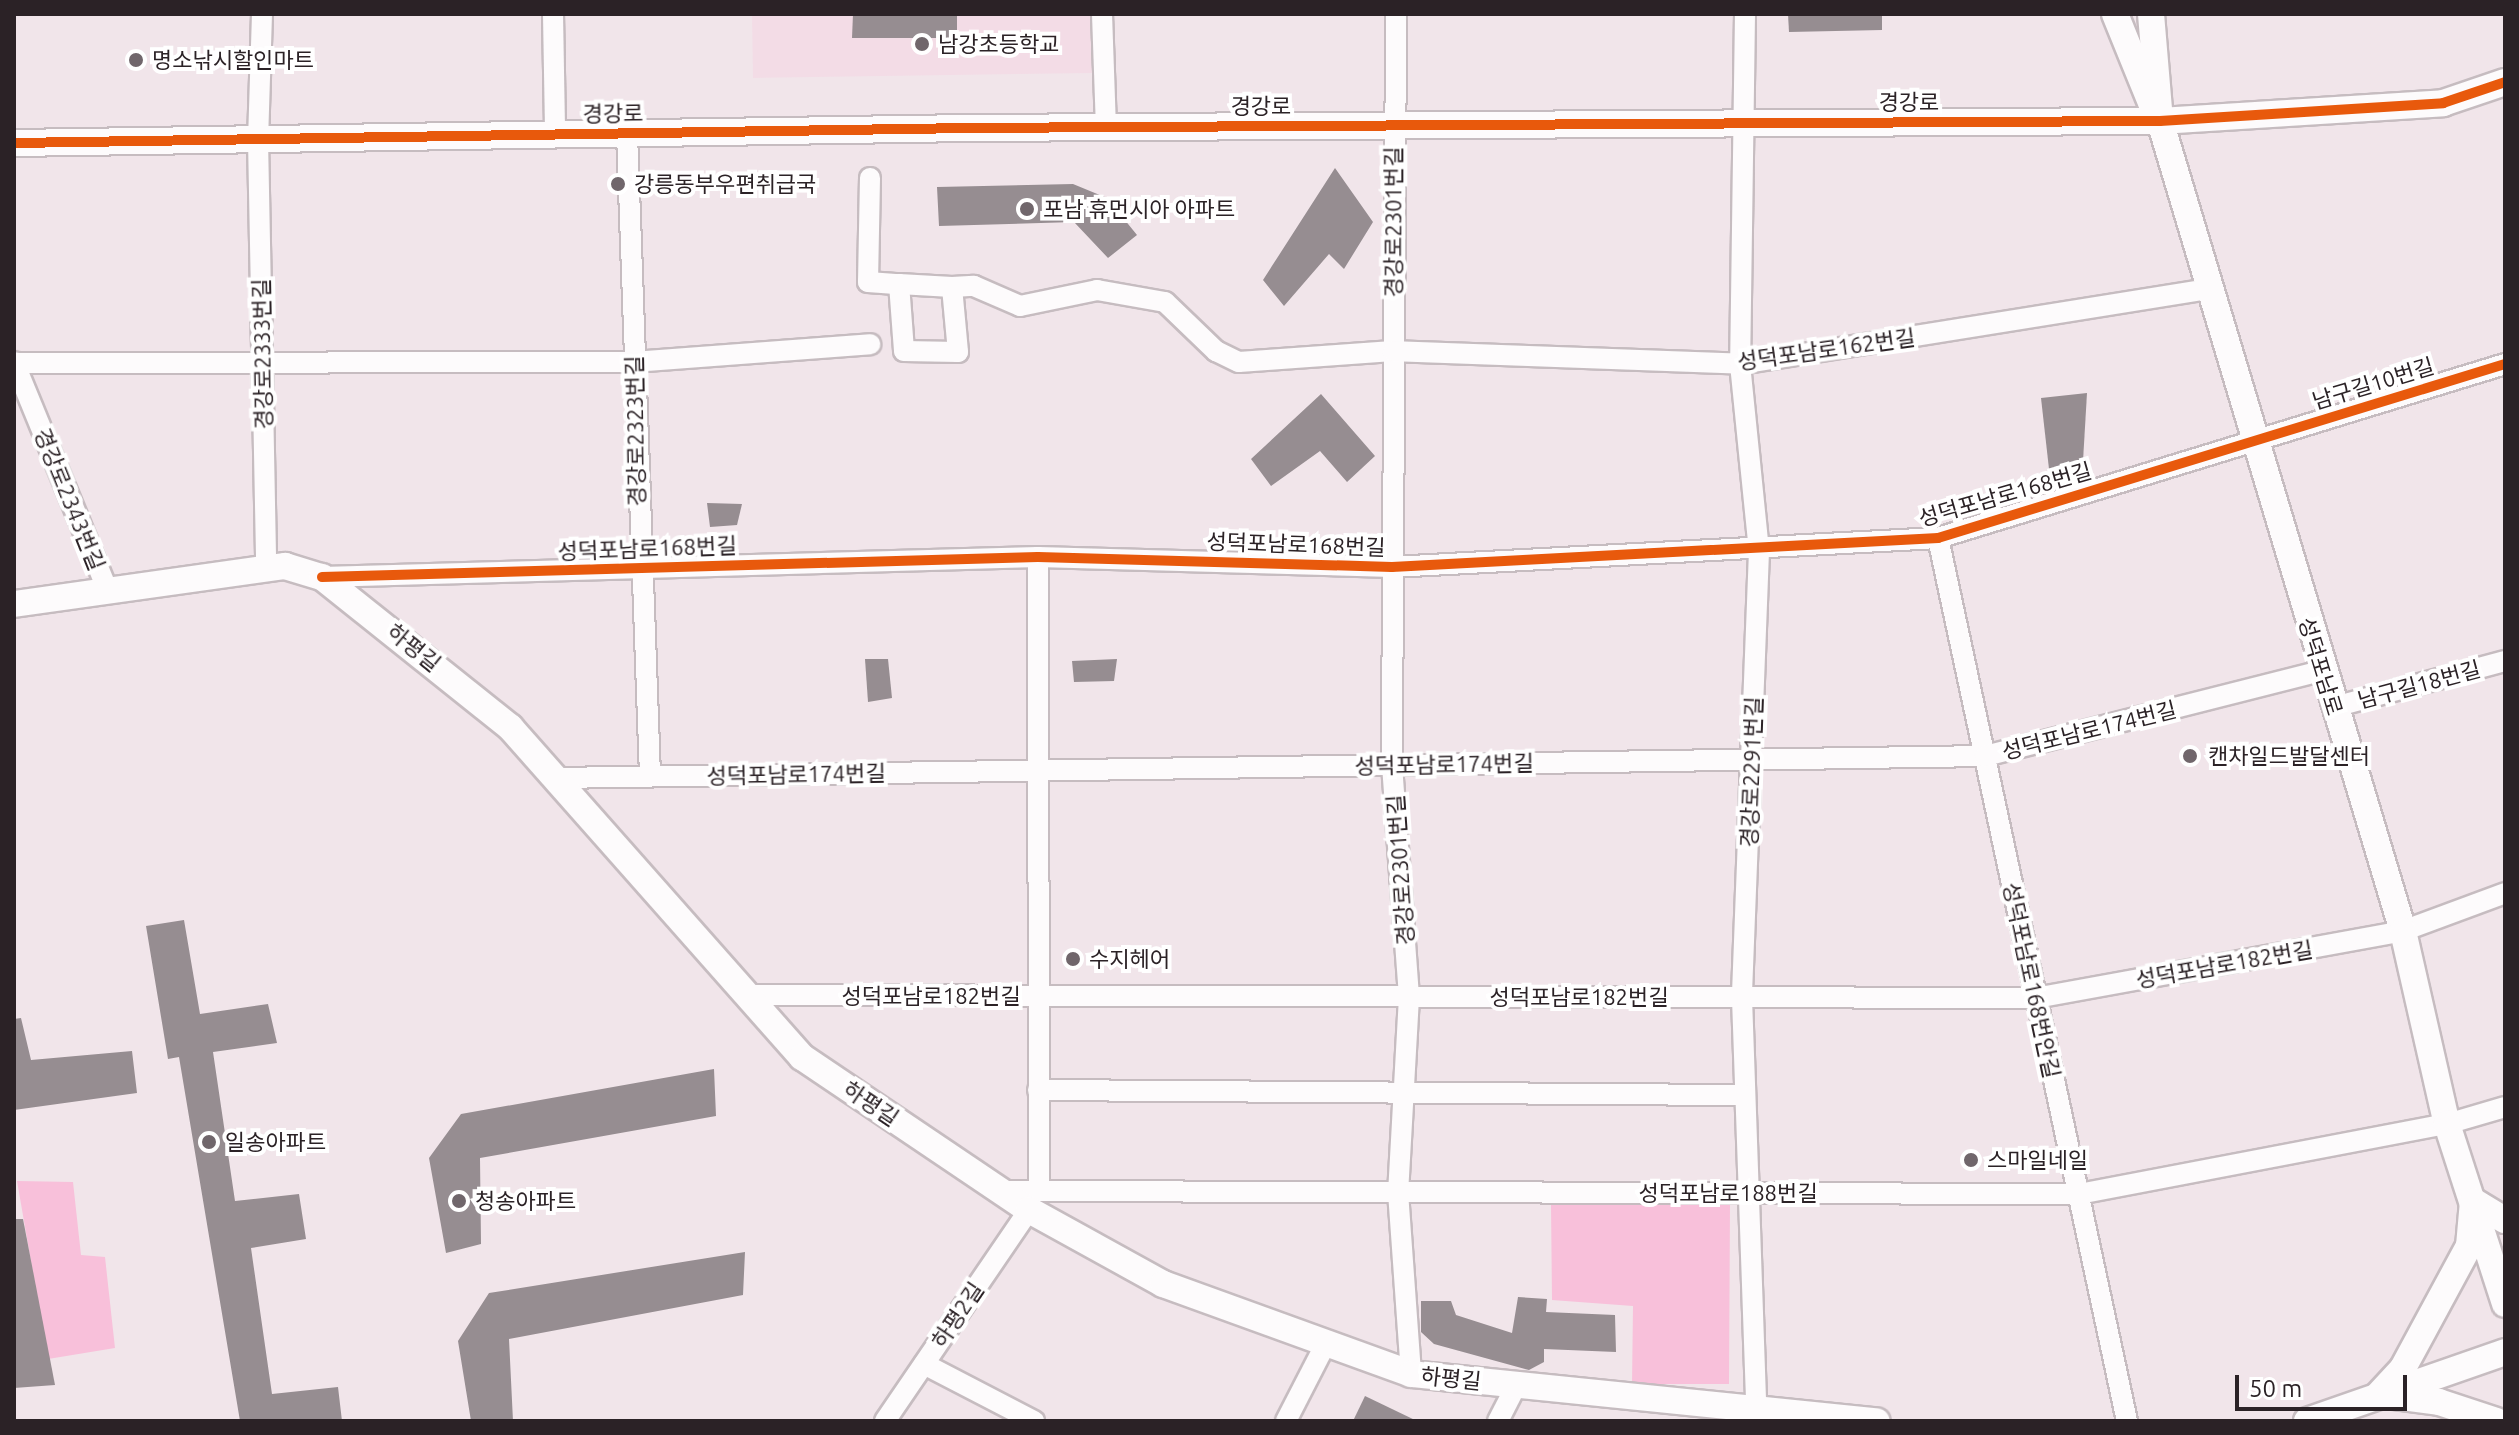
<!DOCTYPE html>
<html>
<head>
<meta charset="utf-8">
<style>
	body { margin:0 }
	#map { position:relative; width:2519px; height:1435px; overflow:hidden; background:#f1e5ea; font-family:Ubuntu,"Noto Sans KR",sans-serif }
	div>[style] { position:absolute }
	.built>* { inset:0; background:#f3dce6 }
	.green>* { inset:0; background:#f8c0da }
	.building>* { inset:0; background:#968d91 }
	.roads { filter:drop-shadow(2px 0 #c6bcc0) drop-shadow(-2px 0 #c6bcc0) drop-shadow(0 2px #c6bcc0) drop-shadow(0 -2px #c6bcc0) }
	.minor>* { height:20px; margin:-10px; padding:0 10px; transform-origin:10px; border-radius:10px; background:#fdfbfc }
	.tertiary>* { height:26px; margin:-13px; padding:0 13px; transform-origin:13px; border-radius:13px; background:#fdfbfc }
	.cycleway>* { height:10px; margin:-5px; padding:0 5px; transform-origin:5px; border-radius:5px; background:#e8590c }
	.dots>* { width:22px; height:22px; translate:-50% -50%; box-sizing:border-box; border:4px solid #fff; border-radius:50% }
	span { translate:-50% -50%; white-space:nowrap; text-align:center; line-height:1.15; -webkit-text-stroke:8px #fff; paint-order:stroke }
	.poi-label { font-size:22px; color:#2b2226 }
	.left { translate:0 -50%; text-align:left }
	.street-label { font-size:22px; color:#2b2226 }
	.frame { position:absolute; inset:0; border:16px solid #2b2226; pointer-events:none }
	.scale { position:absolute; left:2235px; top:1375px; width:172px; height:36px; box-sizing:border-box; border:4px solid #2b2226; border-top:0; padding-left:10px; font-size:24px; line-height:28px; white-space:nowrap; color:#2b2226; -webkit-text-stroke:6px #fff; paint-order:stroke }
</style>
</head>
<body>
<div id="map">
	<div class="built">
		<div style="clip-path:polygon(752px 14px,1092px 14px,1092px 73px,753px 78px)"></div>
	</div>
	<div class="green">
		<div style="clip-path:polygon(17px 1181px,73px 1182px,81px 1255px,105px 1257px,115px 1348px,48px 1359px)"></div>
		<div style="clip-path:polygon(1551px 1205px,1730px 1205px,1729px 1384px,1632px 1384px,1633px 1306px,1552px 1300px)"></div>
	</div>
	<div class="building">
		<div style="clip-path:polygon(853px 14px,957px 14px,957px 38px,852px 38px)"></div>
		<div style="clip-path:polygon(1788px 14px,1882px 14px,1882px 30px,1789px 32px)"></div>
		<div style="clip-path:polygon(1335px 168px,1373px 222px,1344px 269px,1329px 254px,1284px 306px,1263px 280px)"></div>
		<div style="clip-path:polygon(1073px 184px,1107px 198px,1137px 235px,1108px 258px,1074px 222px,939px 226px,937px 187px)"></div>
		<div style="clip-path:polygon(2087px 393px,2083px 461px,2049px 469px,2041px 398px)"></div>
		<div style="clip-path:polygon(1321px 394px,1375px 456px,1347px 482px,1320px 451px,1271px 486px,1251px 459px)"></div>
		<div style="clip-path:polygon(707px 503px,742px 504px,737px 525px,710px 527px)"></div>
		<div style="clip-path:polygon(865px 659px,888px 659px,892px 698px,868px 702px)"></div>
		<div style="clip-path:polygon(1117px 659px,1114px 681px,1074px 682px,1072px 661px)"></div>
		<div style="clip-path:polygon(184px 920px,200px 1014px,268px 1004px,277px 1043px,213px 1052px,235px 1201px,299px 1194px,306px 1239px,251px 1248px,272px 1394px,338px 1387px,342px 1421px,240px 1421px,179px 1057px,168px 1059px,146px 926px)"></div>
		<div style="clip-path:polygon(21px 1018px,31px 1060px,132px 1051px,137px 1093px,14px 1110px,14px 1019px)"></div>
		<div style="clip-path:polygon(714px 1069px,716px 1116px,480px 1158px,481px 1244px,446px 1253px,429px 1158px,461px 1114px)"></div>
		<div style="clip-path:polygon(14px 1219px,23px 1219px,55px 1385px,14px 1388px)"></div>
		<div style="clip-path:polygon(745px 1252px,743px 1295px,509px 1339px,513px 1421px,471px 1421px,458px 1341px,489px 1293px)"></div>
		<div style="clip-path:polygon(1518px 1297px,1547px 1299px,1546px 1312px,1615px 1315px,1616px 1352px,1544px 1349px,1544px 1362px,1529px 1370px,1434px 1344px,1421px 1332px,1421px 1301px,1451px 1301px,1456px 1315px,1512px 1333px)"></div>
		<div style="clip-path:polygon(1365px 1396px,1417px 1421px,1353px 1421px)"></div>
	</div>
	<div class="roads">
		<div class="minor">
			<div style="left:262px;top:14px;width:125px;rotate:91.8deg"></div>
			<div style="left:258px;top:139px;width:429px;rotate:88.9deg"></div>
			<div style="left:553px;top:14px;width:120px;rotate:89deg"></div>
			<div style="left:1102px;top:14px;width:113px;rotate:88deg"></div>
			<div style="left:1396px;top:14px;width:751px;rotate:90.31deg"></div>
			<div style="left:1392px;top:765px;width:233px;rotate:85.8deg"></div>
			<div style="left:1409px;top:997px;width:195px;rotate:93.2deg"></div>
			<div style="left:1398px;top:1192px;width:182px;rotate:85.9deg"></div>
			<div style="left:1745px;top:14px;width:350px;rotate:90.8deg"></div>
			<div style="left:1740px;top:364px;width:188px;rotate:84.2deg"></div>
			<div style="left:1759px;top:551px;width:447px;rotate:92.2deg"></div>
			<div style="left:1742px;top:998px;width:422px;rotate:88deg"></div>
			<div style="left:627px;top:133px;width:643px;rotate:87.95deg"></div>
			<div style="left:870px;top:178px;width:104px;rotate:91.1deg"></div>
			<div style="left:868px;top:282px;width:31px;rotate:4deg"></div>
			<div style="left:899px;top:284px;width:67px;rotate:85.7deg"></div>
			<div style="left:904px;top:351px;width:54px;rotate:1.1deg"></div>
			<div style="left:958px;top:352px;width:65px;rotate:-95.3deg"></div>
			<div style="left:952px;top:287px;width:22px;rotate:-3deg"></div>
			<div style="left:974px;top:286px;width:50px;rotate:23.5deg"></div>
			<div style="left:1020px;top:306px;width:79px;rotate:-11.7deg"></div>
			<div style="left:1097px;top:290px;width:69px;rotate:10deg"></div>
			<div style="left:1165px;top:302px;width:71px;rotate:43.9deg"></div>
			<div style="left:1216px;top:351px;width:25px;rotate:26deg"></div>
			<div style="left:1239px;top:362px;width:154px;rotate:-4.1deg"></div>
			<div style="left:1393px;top:351px;width:347px;rotate:2.1deg"></div>
			<div style="left:1740px;top:364px;width:473px;rotate:-9.1deg"></div>
			<div style="left:899px;top:284px;width:53px;rotate:3.2deg"></div>
			<div style="left:14px;top:362px;width:248px;rotate:67.7deg"></div>
			<div style="left:14px;top:363px;width:619px;rotate:-0.09deg"></div>
			<div style="left:633px;top:362px;width:238px;rotate:-4.3deg"></div>
			<div style="left:1938px;top:538px;width:903px;rotate:77.92deg"></div>
			<div style="left:1038px;top:557px;width:634px;rotate:89.91deg"></div>
			<div style="left:322px;top:577px;width:716px;rotate:-1.6deg"></div>
			<div style="left:1038px;top:557px;width:354px;rotate:1.6deg"></div>
			<div style="left:1392px;top:567px;width:547px;rotate:-3.04deg"></div>
			<div style="left:1938px;top:538px;width:593px;rotate:-17.06deg"></div>
			<div style="left:2334px;top:707px;width:177px;rotate:-15.1deg"></div>
			<div style="left:555px;top:778px;width:1430px;rotate:-0.88deg"></div>
			<div style="left:1985px;top:756px;width:348px;rotate:-14.2deg"></div>
			<div style="left:748px;top:995px;width:1287px;rotate:0.13deg"></div>
			<div style="left:2035px;top:998px;width:374px;rotate:-10.3deg"></div>
			<div style="left:2403px;top:931px;width:109px;rotate:-20.4deg"></div>
			<div style="left:1038px;top:1090px;width:707px;rotate:0.41deg"></div>
			<div style="left:1002px;top:1191px;width:1077px;rotate:0.16deg"></div>
			<div style="left:2079px;top:1194px;width:375px;rotate:-10.8deg"></div>
			<div style="left:2447px;top:1124px;width:60px;rotate:-16.3deg"></div>
			<div style="left:924px;top:1364px;width:124px;rotate:27.4deg"></div>
			<div style="left:885px;top:1421px;width:255px;rotate:-55.7deg"></div>
			<div style="left:1286px;top:1421px;width:83px;rotate:-62.8deg"></div>
			<div style="left:1498px;top:1421px;width:42px;rotate:-62.8deg"></div>
		</div>
		<div class="tertiary">
			<div style="left:2115px;top:14px;width:104px;rotate:67.9deg"></div>
			<div style="left:2151px;top:14px;width:107px;rotate:85.2deg"></div>
			<div style="left:2160px;top:121px;width:846px;rotate:73.3deg"></div>
			<div style="left:2403px;top:931px;width:198px;rotate:77.2deg"></div>
			<div style="left:2447px;top:1124px;width:189px;rotate:72.1deg"></div>
			<div style="left:14px;top:143px;width:953px;rotate:-0.9deg"></div>
			<div style="left:967px;top:128px;width:1193px;rotate:-0.34deg"></div>
			<div style="left:2160px;top:121px;width:284px;rotate:-3.6deg"></div>
			<div style="left:2443px;top:103px;width:65px;rotate:-18.7deg"></div>
			<div style="left:14px;top:604px;width:274px;rotate:-8deg"></div>
			<div style="left:285px;top:566px;width:39px;rotate:17deg"></div>
			<div style="left:322px;top:577px;width:241px;rotate:38.6deg"></div>
			<div style="left:510px;top:727px;width:441px;rotate:48.5deg"></div>
			<div style="left:802px;top:1057px;width:274px;rotate:34deg"></div>
			<div style="left:1029px;top:1210px;width:153px;rotate:28.9deg"></div>
			<div style="left:1163px;top:1284px;width:264px;rotate:19.9deg"></div>
			<div style="left:1411px;top:1374px;width:468px;rotate:5.8deg"></div>
			<div style="left:2379px;top:1394px;width:35px;rotate:-47deg"></div>
			<div style="left:2403px;top:1368px;width:139px;rotate:-61.6deg"></div>
			<div style="left:2469px;top:1246px;width:45px;rotate:-84.9deg"></div>
			<div style="left:2473px;top:1201px;width:37px;rotate:31deg"></div>
			<div style="left:2387px;top:1395px;width:52px;rotate:7.7deg"></div>
			<div style="left:2439px;top:1402px;width:60px;rotate:18.4deg"></div>
			<div style="left:2307px;top:1421px;width:210px;rotate:-19.2deg"></div>
		</div>
	</div>
	<div class="cycleway">
		<div style="left:14px;top:143px;width:953px;rotate:-0.9deg"></div>
		<div style="left:967px;top:128px;width:1193px;rotate:-0.34deg"></div>
		<div style="left:2160px;top:121px;width:284px;rotate:-3.6deg"></div>
		<div style="left:2443px;top:103px;width:65px;rotate:-18.7deg"></div>
		<div style="left:322px;top:577px;width:716px;rotate:-1.6deg"></div>
		<div style="left:1038px;top:557px;width:354px;rotate:1.6deg"></div>
		<div style="left:1392px;top:567px;width:547px;rotate:-3.04deg"></div>
		<div style="left:1938px;top:538px;width:593px;rotate:-17.06deg"></div>
	</div>
	<div class="dots">
		<div style="left:922px;top:44px;background:#70666b"></div>
		<div style="left:136px;top:60px;background:#70666b"></div>
		<div style="left:618px;top:184px;background:#70666b"></div>
		<div style="left:1027px;top:209px;background:#70666b"></div>
		<div style="left:2190px;top:756px;background:#70666b"></div>
		<div style="left:1073px;top:959px;background:#70666b"></div>
		<div style="left:209px;top:1142px;background:#70666b"></div>
		<div style="left:1971px;top:1160px;background:#70666b"></div>
		<div style="left:459px;top:1201px;background:#70666b"></div>
	</div>
	<div class="poi-label">
		<span class="left" style="left:938px;top:44px">남강초등학교</span>
		<span class="left" style="left:152px;top:60px">명소낚시할인마트</span>
		<span class="left" style="left:634px;top:184px">강릉동부우편취급국</span>
		<span class="left" style="left:1043px;top:209px">포남 휴먼시아 아파트</span>
		<span class="left" style="left:2208px;top:756px">캔차일드발달센터</span>
		<span class="left" style="left:1089px;top:959px">수지헤어</span>
		<span class="left" style="left:225px;top:1142px">일송아파트</span>
		<span class="left" style="left:1987px;top:1160px">스마일네일</span>
		<span class="left" style="left:475px;top:1201px">청송아파트</span>
	</div>
	<div class="street-label">
		<span style="left:1909px;top:102px">경강로</span>
		<span style="left:1261px;top:106px">경강로</span>
		<span style="left:613px;top:113px;rotate:-1deg">경강로</span>
		<span style="left:1393px;top:222px;rotate:-90deg">경강로2301번길</span>
		<span style="left:1826px;top:349px;rotate:-8deg">성덕포남로162번길</span>
		<span style="left:262px;top:354px;rotate:-91deg">경강로2333번길</span>
		<span style="left:2373px;top:383px;rotate:-17deg">남구길10번길</span>
		<span style="left:635px;top:431px;rotate:-91deg">경강로2323번길</span>
		<span style="left:2005px;top:494px;rotate:-16deg">성덕포남로168번길</span>
		<span style="left:70px;top:499px;rotate:68deg">경강로2343번길</span>
		<span style="left:1296px;top:544px;rotate:2deg">성덕포남로168번길</span>
		<span style="left:647px;top:548px;rotate:-2deg">성덕포남로168번길</span>
		<span style="left:414px;top:647px;rotate:39deg">하평길</span>
		<span style="left:2321px;top:666px;rotate:73deg">성덕포남로</span>
		<span style="left:2419px;top:684px;rotate:-15deg">남구길18번길</span>
		<span style="left:2089px;top:730px;rotate:-14deg">성덕포남로174번길</span>
		<span style="left:1444px;top:764px;rotate:-1deg">성덕포남로174번길</span>
		<span style="left:1751px;top:772px;rotate:-88deg">경강로2291번길</span>
		<span style="left:796px;top:774px;rotate:-1deg">성덕포남로174번길</span>
		<span style="left:1400px;top:870px;rotate:-94deg">경강로2301번길</span>
		<span style="left:2224px;top:964px;rotate:-10deg">성덕포남로182번길</span>
		<span style="left:2032px;top:980px;rotate:78deg">성덕포남로168번안길</span>
		<span style="left:931px;top:996px">성덕포남로182번길</span>
		<span style="left:1579px;top:997px">성덕포남로182번길</span>
		<span style="left:871px;top:1103px;rotate:34deg">하평길</span>
		<span style="left:1728px;top:1193px">성덕포남로188번길</span>
		<span style="left:957px;top:1315px;rotate:-56deg">하평2길</span>
		<span style="left:1451px;top:1378px;rotate:6deg">하평길</span>
	</div>
	<div class="frame"></div>
	<div class="scale">50 m</div>
</div>
</body>
</html>
